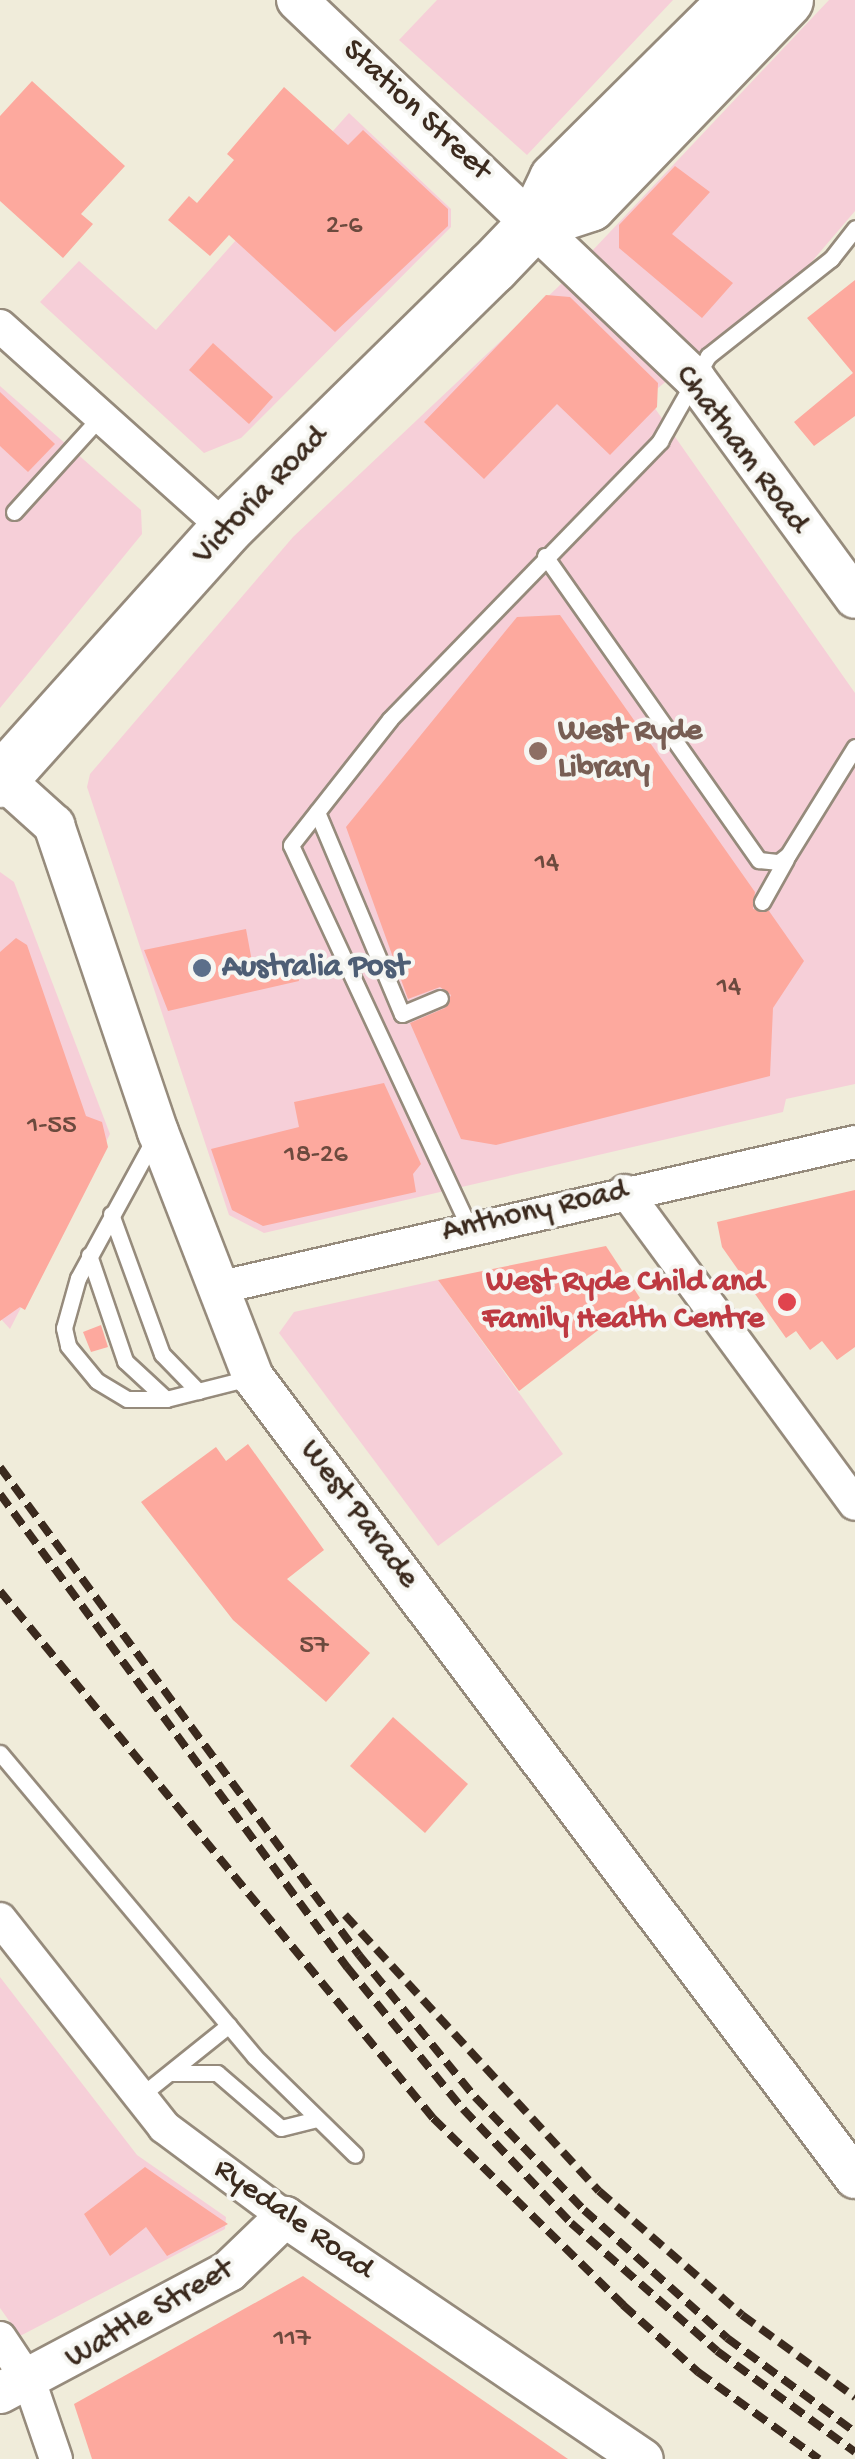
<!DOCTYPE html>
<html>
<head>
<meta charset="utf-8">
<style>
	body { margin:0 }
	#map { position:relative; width:855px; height:2459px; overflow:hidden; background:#f0ecda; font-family:"Gochi Hand",sans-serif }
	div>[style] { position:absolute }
	.built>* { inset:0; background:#f6cfd8 }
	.building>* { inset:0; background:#fda99e }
	.roads { filter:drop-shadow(2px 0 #968b7c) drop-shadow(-2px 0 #968b7c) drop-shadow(0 2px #968b7c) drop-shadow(0 -2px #968b7c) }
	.service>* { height:15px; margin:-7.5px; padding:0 7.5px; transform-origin:7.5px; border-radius:7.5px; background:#fff }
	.minor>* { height:32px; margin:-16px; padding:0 16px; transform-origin:16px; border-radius:16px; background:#fff }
	.tertiary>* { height:40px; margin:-20px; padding:0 20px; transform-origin:20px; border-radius:20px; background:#fff }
	.trunk>* { height:52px; margin:-26px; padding:0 26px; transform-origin:26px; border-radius:26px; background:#fff }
	.rail>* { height:8px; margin-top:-4px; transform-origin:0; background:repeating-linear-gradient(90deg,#3b2a1e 0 15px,transparent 0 23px) }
	.dots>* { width:28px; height:28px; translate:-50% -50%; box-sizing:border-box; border:5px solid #f6f6f2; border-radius:50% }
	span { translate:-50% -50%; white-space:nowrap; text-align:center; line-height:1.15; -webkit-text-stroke:8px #f6f6f2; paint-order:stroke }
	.number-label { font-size:28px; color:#6c4a3e }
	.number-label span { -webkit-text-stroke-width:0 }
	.street-label { font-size:32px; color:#3b2a1e }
	.education-label { font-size:32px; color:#785e54; font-weight:700 }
	.left { translate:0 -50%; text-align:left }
	.service-label { font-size:32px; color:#4e5e75; font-weight:700 }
	.health-label { font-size:32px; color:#be3a42; font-weight:700 }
	.right { translate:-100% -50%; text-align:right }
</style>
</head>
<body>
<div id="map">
	<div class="built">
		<div style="clip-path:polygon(437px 0,673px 0,527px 155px,399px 40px)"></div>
		<div style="clip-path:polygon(829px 0,855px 0,855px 211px,809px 265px,647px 397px,855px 693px,855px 1084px,786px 1099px,783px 1112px,264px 1233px,229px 1215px,87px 787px,90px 774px,293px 537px,559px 286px)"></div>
		<div style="clip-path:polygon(349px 113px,451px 209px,451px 227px,241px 438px,204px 453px,40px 302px,79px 261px,156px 330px)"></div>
		<div style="clip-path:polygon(0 386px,141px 510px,142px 534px,0 708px)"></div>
		<div style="clip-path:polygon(0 872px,14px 882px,110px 1134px,10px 1329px,0 1318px)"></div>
		<div style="clip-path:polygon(438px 1280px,563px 1454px,438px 1546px,279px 1333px,294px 1312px)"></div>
		<div style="clip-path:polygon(0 1977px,137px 2155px,226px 2217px,225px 2229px,20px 2336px,0 2308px)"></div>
	</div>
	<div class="building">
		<div style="clip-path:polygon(32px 81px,125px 166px,81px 214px,93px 224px,63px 258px,0 201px,0 116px)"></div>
		<div style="clip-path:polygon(284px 87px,348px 145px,363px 130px,448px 209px,448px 226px,335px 332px,229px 235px,210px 256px,168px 220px,189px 196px,197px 203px,234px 160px,227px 154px)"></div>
		<div style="clip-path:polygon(675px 166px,710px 192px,672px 234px,733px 283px,702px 318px,619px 248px,619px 225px)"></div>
		<div style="clip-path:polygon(855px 280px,855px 416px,814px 446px,794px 422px,853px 373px,807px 318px)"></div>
		<div style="clip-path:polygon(546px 295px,570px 297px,658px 383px,657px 407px,610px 455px,557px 404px,484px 479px,424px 422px)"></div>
		<div style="clip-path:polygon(213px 343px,273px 397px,249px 424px,189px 370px)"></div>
		<div style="clip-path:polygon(0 392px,55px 444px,28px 472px,0 446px)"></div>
		<div style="clip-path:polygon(560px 615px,755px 892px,753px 909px,769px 911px,804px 961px,773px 1008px,770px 1076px,496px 1145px,461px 1139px,410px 1023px,445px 1008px,451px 995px,440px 987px,408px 999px,346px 827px,517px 617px)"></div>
		<div style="clip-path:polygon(246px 929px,253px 967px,296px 959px,299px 981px,168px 1011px,144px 950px)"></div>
		<div style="clip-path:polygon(16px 938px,27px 945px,86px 1116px,102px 1122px,108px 1147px,25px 1310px,20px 1307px,0 1321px,0 952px)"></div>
		<div style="clip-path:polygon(384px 1083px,421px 1164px,413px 1174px,416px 1192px,263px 1226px,232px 1210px,211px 1149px,299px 1127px,294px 1102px)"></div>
		<div style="clip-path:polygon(855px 1190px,855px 1347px,837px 1360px,822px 1341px,810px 1350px,796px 1331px,786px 1338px,722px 1247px,717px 1222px)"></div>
		<div style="clip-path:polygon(606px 1246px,640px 1298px,519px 1391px,438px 1280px)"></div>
		<div style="clip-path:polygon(101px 1325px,108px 1347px,91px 1352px,83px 1332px)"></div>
		<div style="clip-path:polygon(248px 1444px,324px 1550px,287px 1579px,370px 1653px,326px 1702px,233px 1620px,141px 1502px,216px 1447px,226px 1461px)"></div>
		<div style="clip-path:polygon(393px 1717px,468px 1784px,425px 1833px,350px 1766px)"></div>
		<div style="clip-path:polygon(145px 2167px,165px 2181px,228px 2224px,167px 2256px,146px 2227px,110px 2256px,84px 2214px)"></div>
		<div style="clip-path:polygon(303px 2276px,568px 2459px,92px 2459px,74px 2404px)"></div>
	</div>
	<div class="roads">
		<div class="service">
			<div style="left:14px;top:512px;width:130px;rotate:-47.8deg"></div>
			<div style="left:545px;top:556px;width:372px;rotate:54.9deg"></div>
			<div style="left:759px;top:860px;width:20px;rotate:6deg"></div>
			<div style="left:779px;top:862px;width:11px;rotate:-38deg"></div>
			<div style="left:788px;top:855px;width:127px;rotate:-58.2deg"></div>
			<div style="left:317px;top:812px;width:219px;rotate:67.2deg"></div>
			<div style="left:402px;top:1014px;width:41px;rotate:-22.8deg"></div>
			<div style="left:762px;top:902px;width:49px;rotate:-60.8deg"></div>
			<div style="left:155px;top:1137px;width:161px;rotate:118.6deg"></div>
			<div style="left:78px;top:1278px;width:52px;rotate:105.6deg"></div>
			<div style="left:64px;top:1328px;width:18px;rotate:77deg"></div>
			<div style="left:68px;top:1346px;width:45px;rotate:50.4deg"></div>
			<div style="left:97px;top:1381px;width:35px;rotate:31deg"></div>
			<div style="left:127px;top:1399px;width:39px"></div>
			<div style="left:166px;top:1399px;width:86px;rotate:-14.2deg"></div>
			<div style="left:111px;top:1214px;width:149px;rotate:70deg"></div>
			<div style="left:162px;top:1354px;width:52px;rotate:45.8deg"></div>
			<div style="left:469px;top:1227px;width:421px;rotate:-115deg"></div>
			<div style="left:291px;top:845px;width:160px;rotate:-51.8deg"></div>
			<div style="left:390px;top:719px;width:388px;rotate:-45.8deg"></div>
			<div style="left:660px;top:441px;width:98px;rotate:-60.5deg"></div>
			<div style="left:708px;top:356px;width:157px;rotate:-38.3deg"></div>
			<div style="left:831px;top:259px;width:39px;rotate:-52deg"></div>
			<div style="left:89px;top:1255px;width:112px;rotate:71.2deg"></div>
			<div style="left:125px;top:1361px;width:56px;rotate:42.8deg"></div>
			<div style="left:0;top:1753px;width:395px;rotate:50deg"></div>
			<div style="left:254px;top:2056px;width:141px;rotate:44.4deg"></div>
			<div style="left:171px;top:2073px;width:46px"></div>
			<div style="left:217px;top:2073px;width:84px;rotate:40.7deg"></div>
			<div style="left:281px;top:2128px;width:34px;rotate:-14deg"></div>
			<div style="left:139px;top:2097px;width:115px;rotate:-38.7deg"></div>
		</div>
		<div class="minor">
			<div style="left:0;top:326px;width:304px;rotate:41.9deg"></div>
			<div style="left:625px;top:1191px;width:388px;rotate:53.7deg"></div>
			<div style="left:217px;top:1288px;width:654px;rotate:-12.89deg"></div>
			<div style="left:0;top:1919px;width:265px;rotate:51.7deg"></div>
			<div style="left:164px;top:2127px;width:151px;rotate:36.6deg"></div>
			<div style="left:0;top:2338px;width:54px;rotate:56.3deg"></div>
			<div style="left:30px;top:2383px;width:80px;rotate:71.1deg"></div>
		</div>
		<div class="tertiary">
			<div style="left:297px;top:0;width:550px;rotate:43.6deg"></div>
			<div style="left:695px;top:379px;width:271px;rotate:53.8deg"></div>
			<div style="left:3px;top:779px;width:69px;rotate:42deg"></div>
			<div style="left:54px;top:825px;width:324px;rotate:71.3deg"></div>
			<div style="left:158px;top:1132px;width:263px;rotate:68.8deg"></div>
			<div style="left:253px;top:1377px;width:1002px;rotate:53.07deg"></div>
			<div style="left:0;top:2393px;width:259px;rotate:-28deg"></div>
			<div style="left:229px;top:2271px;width:78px;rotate:-44deg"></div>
			<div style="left:285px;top:2217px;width:432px;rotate:34.1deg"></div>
		</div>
		<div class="trunk">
			<div style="left:535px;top:223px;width:58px;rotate:-18.1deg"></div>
			<div style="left:590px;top:205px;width:284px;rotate:-46.1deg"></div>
			<div style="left:0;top:781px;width:338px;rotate:-48.1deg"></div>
			<div style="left:226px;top:529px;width:373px;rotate:-44.5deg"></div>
			<div style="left:492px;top:268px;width:62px;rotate:-46.3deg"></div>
			<div style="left:535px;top:223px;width:49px;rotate:-64.5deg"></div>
			<div style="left:556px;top:179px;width:254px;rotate:-44.8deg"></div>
		</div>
	</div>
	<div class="rail">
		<div style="left:0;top:1467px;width:606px;rotate:53.66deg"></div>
		<div style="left:359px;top:1955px;width:183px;rotate:50.8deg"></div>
		<div style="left:475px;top:2097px;width:157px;rotate:46deg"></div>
		<div style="left:584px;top:2210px;width:192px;rotate:41.8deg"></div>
		<div style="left:727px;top:2338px;width:159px;rotate:36.3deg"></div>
		<div style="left:0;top:1494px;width:587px;rotate:53.74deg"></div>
		<div style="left:347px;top:1967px;width:183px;rotate:50.8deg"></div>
		<div style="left:463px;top:2109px;width:157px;rotate:46.5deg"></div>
		<div style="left:571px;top:2223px;width:194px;rotate:41.2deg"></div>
		<div style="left:717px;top:2351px;width:171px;rotate:36.2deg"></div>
		<div style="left:0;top:1591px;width:682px;rotate:50.59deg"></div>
		<div style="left:433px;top:2118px;width:267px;rotate:44.5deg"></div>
		<div style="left:623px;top:2305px;width:101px;rotate:41.8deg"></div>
		<div style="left:698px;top:2372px;width:149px;rotate:35.7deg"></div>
		<div style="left:345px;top:1915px;width:375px;rotate:47.4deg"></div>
		<div style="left:599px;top:2191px;width:189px;rotate:40.9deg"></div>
		<div style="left:742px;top:2315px;width:140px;rotate:36deg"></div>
	</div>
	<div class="dots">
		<div style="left:538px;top:751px;background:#8d6e63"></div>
		<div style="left:202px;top:968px;background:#5c6f8a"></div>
		<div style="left:787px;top:1302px;background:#e0444e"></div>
	</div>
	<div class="number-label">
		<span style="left:344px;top:227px">2-6</span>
		<span style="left:547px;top:864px">14</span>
		<span style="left:729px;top:988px">14</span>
		<span style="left:52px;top:1127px">1-55</span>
		<span style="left:316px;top:1156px">18-26</span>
		<span style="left:314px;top:1647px">57</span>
		<span style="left:292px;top:2340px">117</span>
	</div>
	<div class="street-label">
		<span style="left:416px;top:111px;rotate:43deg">Station Street</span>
		<span style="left:741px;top:450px;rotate:53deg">Chatham Road</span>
		<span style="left:261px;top:496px;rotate:-46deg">Victoria Road</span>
		<span style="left:535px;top:1212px;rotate:-13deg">Anthony Road</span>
		<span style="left:358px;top:1515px;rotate:53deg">West Parade</span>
		<span style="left:293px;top:2220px;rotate:35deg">Ryedale Road</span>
		<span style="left:150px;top:2315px;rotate:-30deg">Wattle Street</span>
	</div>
	<div class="education-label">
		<span class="left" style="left:558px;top:751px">West Ryde<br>Library</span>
	</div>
	<div class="service-label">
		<span class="left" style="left:222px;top:968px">Australia Post</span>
	</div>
	<div class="health-label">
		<span class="right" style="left:764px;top:1302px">West Ryde Child and<br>Family Health Centre</span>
	</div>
</div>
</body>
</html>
